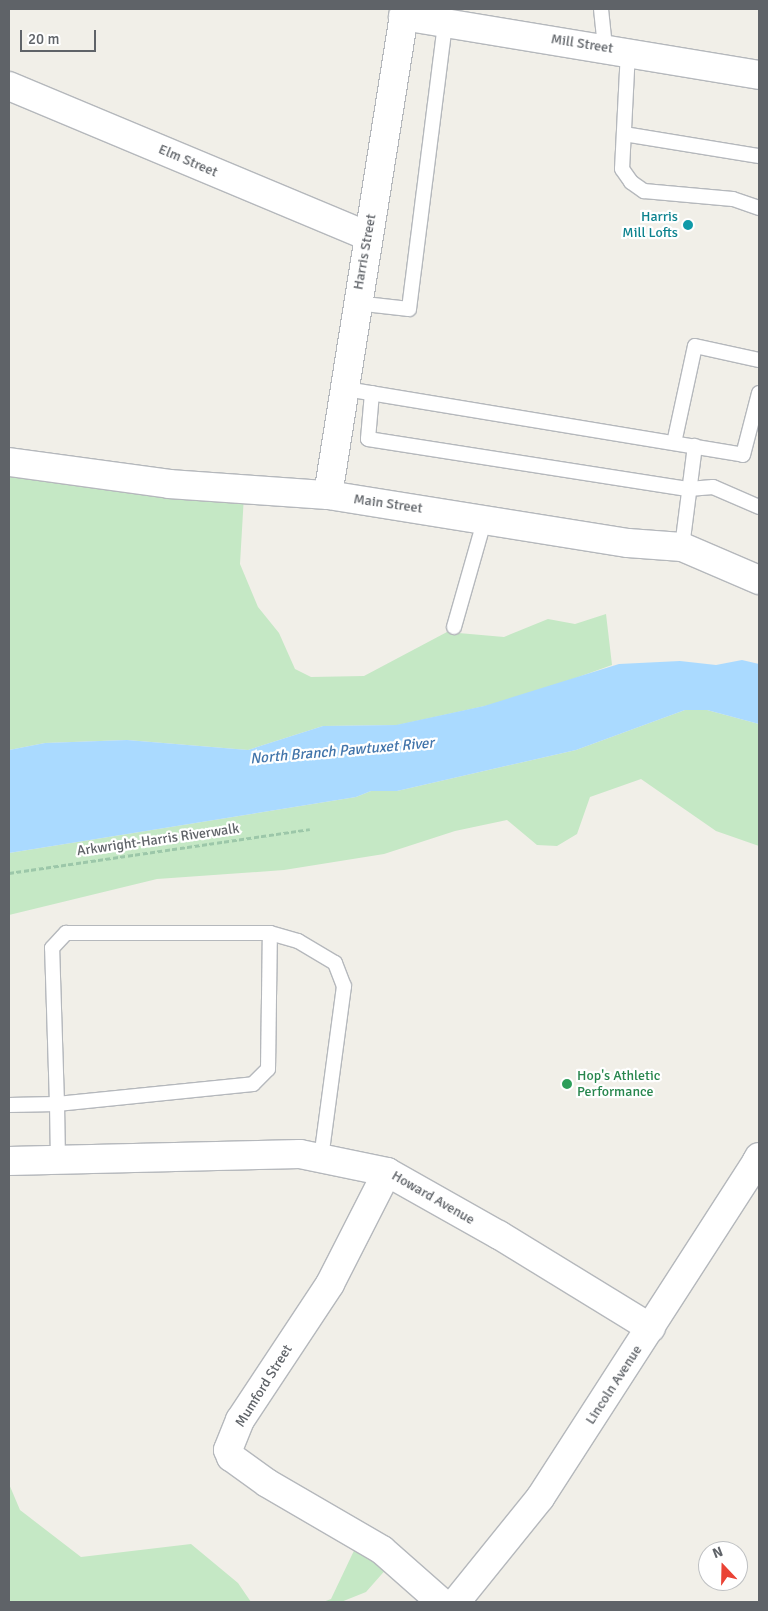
<!DOCTYPE html>
<html>
<head>
<meta charset="utf-8">
<style>
	body { margin:0 }
	#map { position:relative; width:768px; height:1611px; overflow:hidden; background:#f1efe8; font-family:Signika,sans-serif }
	div>[style] { position:absolute }
	.green>* { inset:0; background:#c5e8c5 }
	.water>* { inset:0; background:#aadaff }
	.path>* { height:3px; margin-top:-1.5px; transform-origin:0; background:repeating-linear-gradient(90deg,#9cc7a9 0 5px,transparent 0 7.5px) }
	.roads { filter:drop-shadow(1px 0 #b5b8bc) drop-shadow(-1px 0 #b5b8bc) drop-shadow(0 1px #b5b8bc) drop-shadow(0 -1px #b5b8bc) }
	.service>* { height:14px; margin:-7px; padding:0 7px; transform-origin:7px; border-radius:7px; background:#fff }
	.minor>* { height:28px; margin:-14px; padding:0 14px; transform-origin:14px; border-radius:14px; background:#fff }
	.tertiary>* { height:28px; margin:-14px; padding:0 14px; transform-origin:14px; border-radius:14px; background:#fff }
	.secondary>* { height:28px; margin:-14px; padding:0 14px; transform-origin:14px; border-radius:14px; background:#fff }
	.dots>* { width:14px; height:14px; translate:-50% -50%; box-sizing:border-box; border:2px solid #fff; border-radius:50% }
	span { translate:-50% -50%; white-space:nowrap; text-align:center; line-height:1.15; -webkit-text-stroke:4.5px #fff; paint-order:stroke }
	.street-label { font-size:14px; color:#5f6368 }
	.culture-label { font-size:14px; color:#0d838f }
	.right { translate:-100% -50%; text-align:right }
	.leisure-label { font-size:14px; color:#27864d }
	.left { translate:0 -50%; text-align:left }
	.water-label { font-size:15px; color:#4174aa; font-style:italic }
	.frame { position:absolute; inset:0; border:10px solid #5f6368; pointer-events:none }
	.north { position:absolute; left:698px; top:1541px; width:50px; height:50px; box-sizing:border-box; background:#fff; border:1px solid #bfc1c3; border-radius:50%; rotate:339deg; font-size:14px; font-weight:700; line-height:20px; text-align:center; color:#5f6368 }
	.north::after { content:''; display:block; margin:auto; width:18px; height:22px; background:#ea4335; clip-path:polygon(50% 0,100% 100%,50% 72%,0 100%) }
	.scale { position:absolute; left:20px; top:30px; width:76px; height:22px; box-sizing:border-box; border:2px solid #5f6368; border-top:0; padding-left:6px; font-size:15px; line-height:18px; white-space:nowrap; color:#5f6368; -webkit-text-stroke:4px #fff; paint-order:stroke }
</style>
</head>
<body>
<div id="map">
	<div class="green">
		<div style="clip-path:polygon(9px 460px,244px 495px,240px 564px,258px 607px,279px 633px,295px 669px,311px 677px,364px 676px,447px 632px,504px 637px,548px 619px,575px 624px,606px 614px,612px 665px,517px 699px,398px 725px,323px 726px,248px 750px,127px 740px,45px 743px,9px 750px)"></div>
		<div style="clip-path:polygon(685px 710px,707px 710px,759px 724px,759px 846px,716px 831px,641px 779px,590px 797px,577px 834px,557px 846px,537px 845px,507px 820px,455px 831px,384px 854px,284px 870px,157px 879px,9px 915px,9px 853px,356px 797px,371px 791px,397px 791px,576px 750px)"></div>
		<div style="clip-path:polygon(9px 1484px,20px 1510px,81px 1557px,191px 1544px,238px 1583px,251px 1602px,9px 1602px)"></div>
		<div style="clip-path:polygon(360px 1538px,396px 1558px,366px 1592px,341px 1602px,323px 1602px,331px 1599px)"></div>
	</div>
	<div class="water">
		<div style="clip-path:polygon(742px 660px,759px 664px,759px 724px,707px 710px,685px 710px,576px 750px,397px 791px,371px 791px,356px 797px,9px 853px,9px 750px,45px 743px,127px 740px,248px 750px,323px 726px,396px 725px,484px 706px,619px 664px,680px 661px,716px 665px)"></div>
	</div>
	<div class="path">
		<div style="left:9px;top:873px;width:304px;rotate:-8.3deg"></div>
	</div>
	<div class="roads">
		<div class="service">
			<div style="left:601px;top:9px;width:39px;rotate:84deg"></div>
			<div style="left:628px;top:51px;width:118px;rotate:92.9deg"></div>
			<div style="left:622px;top:169px;width:16px;rotate:55deg"></div>
			<div style="left:631px;top:182px;width:16px;rotate:35deg"></div>
			<div style="left:644px;top:191px;width:89px;rotate:5.1deg"></div>
			<div style="left:733px;top:199px;width:28px;rotate:19deg"></div>
			<div style="left:624px;top:134px;width:137px;rotate:9.3deg"></div>
			<div style="left:356px;top:303px;width:53px;rotate:6.5deg"></div>
			<div style="left:409px;top:309px;width:288px;rotate:-82.8deg"></div>
			<div style="left:346px;top:389px;width:402px;rotate:9.4deg"></div>
			<div style="left:743px;top:455px;width:64px;rotate:-75.5deg"></div>
			<div style="left:372px;top:393px;width:46px;rotate:95deg"></div>
			<div style="left:368px;top:439px;width:325px;rotate:8.9deg"></div>
			<div style="left:689px;top:489px;width:24px;rotate:-5deg"></div>
			<div style="left:713px;top:487px;width:50px;rotate:23.5deg"></div>
			<div style="left:674px;top:443px;width:99px;rotate:-77.8deg"></div>
			<div style="left:695px;top:346px;width:66px;rotate:12.3deg"></div>
			<div style="left:682px;top:547px;width:102px;rotate:-82.7deg"></div>
			<div style="left:454px;top:627px;width:113px;rotate:-74.1deg"></div>
			<div style="left:9px;top:1105px;width:48px;rotate:-1.2deg"></div>
			<div style="left:57px;top:1104px;width:156px;rotate:-91.8deg"></div>
			<div style="left:52px;top:948px;width:21px;rotate:-47deg"></div>
			<div style="left:66px;top:933px;width:204px"></div>
			<div style="left:270px;top:933px;width:29px;rotate:16deg"></div>
			<div style="left:298px;top:941px;width:43px;rotate:30.7deg"></div>
			<div style="left:335px;top:963px;width:25px;rotate:69deg"></div>
			<div style="left:344px;top:986px;width:175px;rotate:97.6deg"></div>
			<div style="left:58px;top:1161px;width:57px;rotate:-91deg"></div>
			<div style="left:57px;top:1104px;width:197px;rotate:-5.8deg"></div>
			<div style="left:253px;top:1084px;width:21px;rotate:-45deg"></div>
			<div style="left:268px;top:1069px;width:136px;rotate:-89.2deg"></div>
		</div>
		<div class="minor">
			<div style="left:403px;top:16px;width:361px;rotate:9.4deg"></div>
			<div style="left:9px;top:86px;width:389px;rotate:22.7deg"></div>
			<div style="left:328px;top:495px;width:492px;rotate:-81deg"></div>
			<div style="left:9px;top:1161px;width:291px;rotate:-1.4deg"></div>
			<div style="left:300px;top:1154px;width:89px;rotate:11.7deg"></div>
			<div style="left:387px;top:1172px;width:129px;rotate:29.4deg"></div>
			<div style="left:499px;top:1235px;width:178px;rotate:31.5deg"></div>
			<div style="left:387px;top:1172px;width:126px;rotate:117deg"></div>
			<div style="left:330px;top:1284px;width:163px;rotate:123.5deg"></div>
			<div style="left:240px;top:1420px;width:32px;rotate:112deg"></div>
			<div style="left:228px;top:1450px;width:8px;rotate:67deg"></div>
			<div style="left:231px;top:1457px;width:44px;rotate:35.8deg"></div>
			<div style="left:267px;top:1483px;width:133px;rotate:30.2deg"></div>
			<div style="left:382px;top:1550px;width:79px;rotate:41.4deg"></div>
			<div style="left:456px;top:1602px;width:134px;rotate:-51.1deg"></div>
			<div style="left:540px;top:1498px;width:401px;rotate:-57.2deg"></div>
		</div>
		<div class="tertiary">
			<div style="left:759px;top:1157px;width:4px;rotate:117deg"></div>
			<div style="left:757px;top:1161px;width:3px;rotate:45deg"></div>
		</div>
		<div class="secondary">
			<div style="left:9px;top:462px;width:162px;rotate:7.8deg"></div>
			<div style="left:169px;top:484px;width:159px;rotate:4deg"></div>
			<div style="left:328px;top:495px;width:304px;rotate:9.1deg"></div>
			<div style="left:628px;top:543px;width:54px;rotate:4.2deg"></div>
			<div style="left:682px;top:547px;width:84px;rotate:23.2deg"></div>
		</div>
	</div>
	<div class="dots">
		<div style="left:688px;top:225px;background:#0f9aa8"></div>
		<div style="left:567px;top:1084px;background:#2e9e5b"></div>
	</div>
	<div class="street-label">
		<span style="left:582px;top:44px;rotate:9deg">Mill Street</span>
		<span style="left:188px;top:161px;rotate:23deg">Elm Street</span>
		<span style="left:365px;top:252px;rotate:-80deg">Harris Street</span>
		<span style="left:388px;top:504px;rotate:8deg">Main Street</span>
		<span style="left:158px;top:840px;rotate:-8deg">Arkwright-Harris Riverwalk</span>
		<span style="left:433px;top:1198px;rotate:30deg">Howard Avenue</span>
		<span style="left:614px;top:1385px;rotate:-57deg">Lincoln Avenue</span>
		<span style="left:264px;top:1386px;rotate:-58deg">Mumford Street</span>
	</div>
	<div class="culture-label">
		<span class="right" style="left:678px;top:225px">Harris<br>Mill Lofts</span>
	</div>
	<div class="leisure-label">
		<span class="left" style="left:577px;top:1084px">Hop's Athletic<br>Performance</span>
	</div>
	<div class="water-label">
		<span style="left:342px;top:751px;rotate:-5deg">North Branch Pawtuxet River</span>
	</div>
	<div class="frame"></div>
	<div class="north">N</div>
	<div class="scale">20 m</div>
</div>
</body>
</html>
